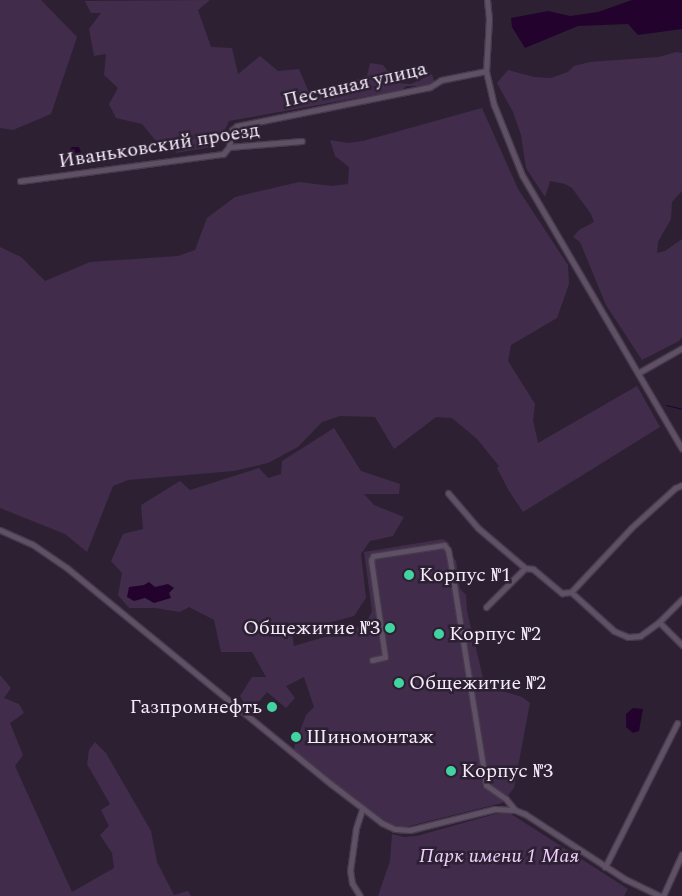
<!DOCTYPE html>
<html>
<head>
<meta charset="utf-8">
<style>
	body { margin:0 }
	#map { position:relative; width:682px; height:896px; overflow:hidden; background:#2d2033; font-family:Spectral,serif }
	div>[style] { position:absolute }
	.green>* { inset:0; background:#422c4b }
	.water>* { inset:0; background:#23032e }
	.stream>* { height:1px; margin:-0.5px; padding:0 0.5px; transform-origin:0.5px; border-radius:0.5px; background:#23032e }
	.roads { filter:drop-shadow(1px 0 #463b4b) drop-shadow(-1px 0 #463b4b) drop-shadow(0 1px #463b4b) drop-shadow(0 -1px #463b4b) }
	.minor>* { height:5px; margin:-2.5px; padding:0 2.5px; transform-origin:2.5px; border-radius:2.5px; background:#5f5065 }
	.dots>* { width:14px; height:14px; translate:-50% -50%; box-sizing:border-box; border:2px solid #2d2033; border-radius:50% }
	span { translate:-50% -50%; white-space:nowrap; text-align:center; line-height:1.15; -webkit-text-stroke:5px #2d2033; paint-order:stroke }
	.street-label { font-size:20px; color:#f4ebf8 }
	.poi-label { font-size:20px; color:#f4ebf8 }
	.left { translate:0 -50%; text-align:left }
	.right { translate:-100% -50%; text-align:right }
	.park-label { font-size:20px; color:#efcffd; font-style:italic }
</style>
</head>
<body>
<div id="map">
	<div class="green">
		<div style="clip-path:polygon(0 0,41px 0,77px 37px,51px 114px,13px 130px,0 128px)"></div>
		<div style="clip-path:polygon(210px 0,198px 10px,211px 47px,232px 48px,238px 74px,260px 56px,278px 71px,299px 69px,310px 95px,367px 76px,370px 63px,383px 65px,397px 83px,411px 84px,432px 74px,434px 81px,428px 86px,406px 86px,402px 90px,229px 121px,217px 146px,176px 153px,170px 142px,156px 141px,142px 124px,116px 118px,109px 104px,118px 88px,104px 75px,106px 54px,94px 56px,89px 29px,101px 13px,91px 13px,85px 1px)"></div>
		<div style="clip-path:polygon(676px 52px,682px 53px,682px 191px,672px 202px,671px 219px,658px 242px,657px 253px,665px 251px,682px 239px,682px 337px,679px 341px,642px 360px,606px 305px,580px 242px,573px 237px,579px 230px,594px 222px,591px 214px,572px 188px,565px 184px,550px 181px,545px 197px,526px 168px,521px 135px,513px 112px,497px 83px,508px 70px,534px 77px,551px 78px,568px 72px,574px 66px,590px 62px,659px 57px)"></div>
		<div style="clip-path:polygon(482px 108px,518px 189px,568px 265px,569px 284px,557px 318px,511px 345px,508px 361px,535px 404px,533px 420px,538px 443px,637px 386px,660px 427px,523px 512px,509px 491px,497px 468px,499px 466px,477px 439px,452px 418px,436px 417px,394px 449px,375px 417px,340px 416px,322px 422px,298px 447px,268px 463px,234px 471px,128px 480px,113px 486px,87px 552px,65px 534px,0 508px,0 247px,21px 257px,45px 281px,90px 262px,178px 256px,195px 250px,207px 218px,235px 197px,299px 182px,331px 186px,348px 184px,349px 167px,335px 156px,330px 140px,347px 143px,363px 141px)"></div>
		<div style="clip-path:polygon(334px 428px,361px 471px,400px 484px,399px 494px,364px 494px,374px 505px,404px 517px,393px 536px,370px 541px,361px 554px,366px 598px,354px 616px,292px 633px,294px 646px,365px 625px,372px 611px,364px 552px,443px 539px,449px 543px,452px 558px,456px 560px,460px 589px,466px 595px,467px 611px,485px 686px,522px 697px,530px 703px,514px 788px,502px 803px,409px 826px,401px 827px,391px 824px,369px 811px,293px 750px,306px 715px,314px 707px,304px 677px,286px 686px,295px 698px,286px 708px,267px 692px,252px 710px,246px 707px,240px 696px,252px 677px,266px 677px,252px 652px,221px 652px,214px 620px,189px 607px,180px 612px,155px 608px,129px 608px,118px 595px,122px 573px,111px 561px,123px 534px,143px 529px,141px 505px,180px 481px,190px 490px,259px 468px,268px 478px,281px 474px,282px 461px)"></div>
		<div style="clip-path:polygon(0 675px,11px 688px,4px 698px,19px 704px,24px 713px,10px 723px,23px 755px,15px 766px,72px 892px,114px 868px,112px 853px,100px 835px,109px 826px,101px 810px,110px 804px,87px 764px,89px 750px,95px 742px,106px 753px,151px 831px,157px 862px,174px 895px,188px 891px,191px 896px,0 896px)"></div>
		<div style="clip-path:polygon(495px 814px,511px 814px,628px 889px,624px 896px,378px 896px,390px 861px,392px 834px,404px 837px,417px 836px)"></div>
	</div>
	<div class="water">
		<div style="clip-path:polygon(632px 0,682px 0,682px 29px,638px 35px,628px 24px,578px 26px,525px 48px,512px 27px,511px 18px,548px 11px,570px 16px,598px 12px)"></div>
		<div style="clip-path:polygon(72px 147px,79px 147px,84px 161px,72px 162px,70px 149px)"></div>
		<div style="clip-path:polygon(149px 582px,155px 587px,168px 584px,174px 588px,169px 593px,171px 598px,154px 603px,145px 598px,134px 601px,127px 597px,129px 587px,144px 585px)"></div>
		<div style="clip-path:polygon(633px 708px,643px 709px,639px 731px,633px 733px,626px 727px,626px 714px)"></div>
	</div>
	<div class="stream">
		<div style="left:666px;top:405px;width:16px;rotate:14deg"></div>
	</div>
	<div class="roads">
		<div class="minor">
			<div style="left:487px;top:0;width:18px;rotate:84deg"></div>
			<div style="left:489px;top:18px;width:53px;rotate:93.2deg"></div>
			<div style="left:486px;top:71px;width:35px;rotate:77deg"></div>
			<div style="left:494px;top:105px;width:75px;rotate:68.2deg"></div>
			<div style="left:522px;top:175px;width:317px;rotate:59.7deg"></div>
			<div style="left:229px;top:147px;width:17px;rotate:-80deg"></div>
			<div style="left:232px;top:130px;width:6px;rotate:-39deg"></div>
			<div style="left:237px;top:126px;width:197px;rotate:-11.4deg"></div>
			<div style="left:430px;top:87px;width:13px;rotate:-32deg"></div>
			<div style="left:441px;top:80px;width:46px;rotate:-11.3deg"></div>
			<div style="left:20px;top:181px;width:205px;rotate:-7.6deg"></div>
			<div style="left:223px;top:154px;width:9px;rotate:-49deg"></div>
			<div style="left:229px;top:147px;width:73px;rotate:-4.7deg"></div>
			<div style="left:638px;top:373px;width:51px;rotate:-29.6deg"></div>
			<div style="left:448px;top:493px;width:46px;rotate:49.4deg"></div>
			<div style="left:478px;top:528px;width:62px;rotate:40.4deg"></div>
			<div style="left:525px;top:568px;width:8px;rotate:7deg"></div>
			<div style="left:533px;top:569px;width:38px;rotate:40deg"></div>
			<div style="left:562px;top:593px;width:9px;rotate:-6deg"></div>
			<div style="left:571px;top:592px;width:58px;rotate:42.2deg"></div>
			<div style="left:614px;top:631px;width:15px;rotate:23deg"></div>
			<div style="left:628px;top:637px;width:12px;rotate:-5deg"></div>
			<div style="left:640px;top:636px;width:24px;rotate:-36deg"></div>
			<div style="left:659px;top:622px;width:33px;rotate:-45deg"></div>
			<div style="left:0;top:530px;width:35px;rotate:24deg"></div>
			<div style="left:32px;top:544px;width:42px;rotate:34.4deg"></div>
			<div style="left:67px;top:568px;width:341px;rotate:39.3deg"></div>
			<div style="left:331px;top:784px;width:64px;rotate:37.4deg"></div>
			<div style="left:382px;top:823px;width:14px;rotate:25deg"></div>
			<div style="left:395px;top:829px;width:15px;rotate:4deg"></div>
			<div style="left:410px;top:830px;width:87px;rotate:-14deg"></div>
			<div style="left:494px;top:809px;width:21px;rotate:3deg"></div>
			<div style="left:515px;top:810px;width:11px;rotate:22deg"></div>
			<div style="left:525px;top:814px;width:119px;rotate:33deg"></div>
			<div style="left:625px;top:879px;width:39px;rotate:26deg"></div>
			<div style="left:571px;top:592px;width:88px;rotate:-46.8deg"></div>
			<div style="left:631px;top:528px;width:59px;rotate:-42.3deg"></div>
			<div style="left:675px;top:488px;width:8px;rotate:-23deg"></div>
			<div style="left:486px;top:607px;width:55px;rotate:-45deg"></div>
			<div style="left:659px;top:622px;width:33px;rotate:45deg"></div>
			<div style="left:372px;top:660px;width:13px;rotate:-13deg"></div>
			<div style="left:385px;top:657px;width:98px;rotate:-98.2deg"></div>
			<div style="left:371px;top:560px;width:4px;rotate:-63deg"></div>
			<div style="left:373px;top:556px;width:72px;rotate:-8.8deg"></div>
			<div style="left:444px;top:545px;width:6px;rotate:51deg"></div>
			<div style="left:448px;top:550px;width:10px;rotate:79deg"></div>
			<div style="left:450px;top:560px;width:228px;rotate:80.9deg"></div>
			<div style="left:486px;top:785px;width:24px;rotate:35deg"></div>
			<div style="left:506px;top:799px;width:13px;rotate:51deg"></div>
			<div style="left:605px;top:867px;width:161px;rotate:-63.4deg"></div>
			<div style="left:360px;top:896px;width:15px;rotate:-122deg"></div>
			<div style="left:352px;top:883px;width:12px;rotate:-99deg"></div>
			<div style="left:350px;top:871px;width:43px;rotate:-82.1deg"></div>
			<div style="left:356px;top:828px;width:19px;rotate:-72deg"></div>
			<div style="left:663px;top:896px;width:46px;rotate:-65.7deg"></div>
		</div>
	</div>
	<div class="dots">
		<div style="left:409px;top:575px;background:#41d4a1"></div>
		<div style="left:390px;top:628px;background:#41d4a1"></div>
		<div style="left:439px;top:634px;background:#41d4a1"></div>
		<div style="left:399px;top:683px;background:#41d4a1"></div>
		<div style="left:272px;top:707px;background:#41d4a1"></div>
		<div style="left:296px;top:737px;background:#41d4a1"></div>
		<div style="left:451px;top:771px;background:#41d4a1"></div>
	</div>
	<div class="street-label">
		<span style="left:355px;top:85px;rotate:-13deg">Песчаная улица</span>
		<span style="left:159px;top:146px;rotate:-9deg">Иваньковский проезд</span>
	</div>
	<div class="poi-label">
		<span class="left" style="left:419px;top:575px">Корпус №1</span>
		<span class="right" style="left:380px;top:628px">Общежитие №3</span>
		<span class="left" style="left:449px;top:634px">Корпус №2</span>
		<span class="left" style="left:409px;top:683px">Общежитие №2</span>
		<span class="right" style="left:262px;top:707px">Газпромнефть</span>
		<span class="left" style="left:306px;top:737px">Шиномонтаж</span>
		<span class="left" style="left:461px;top:771px">Корпус №3</span>
	</div>
	<div class="park-label">
		<span style="left:499px;top:856px">Парк имени 1 Мая</span>
	</div>
</div>
</body>
</html>
